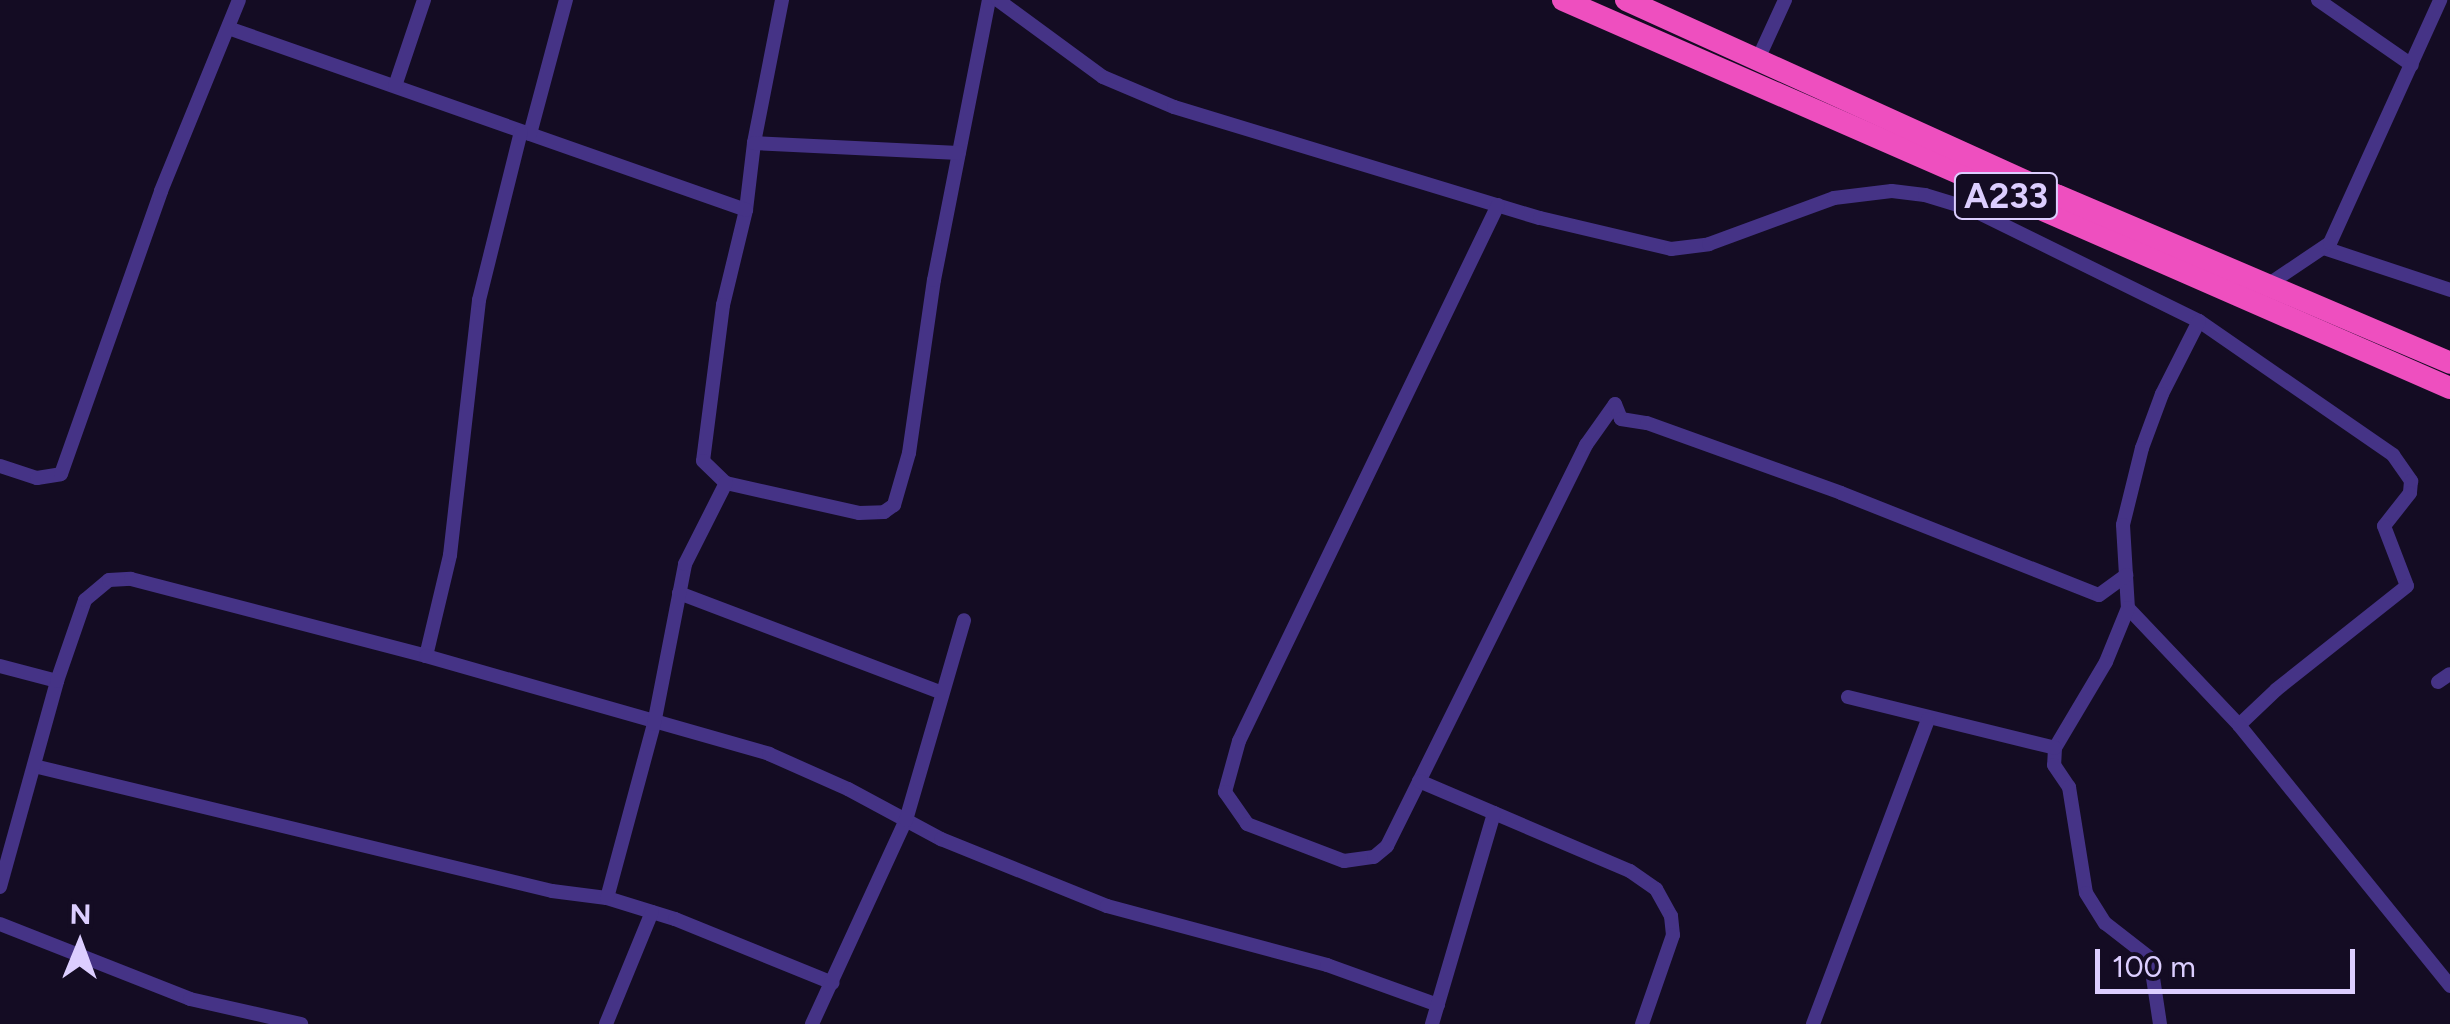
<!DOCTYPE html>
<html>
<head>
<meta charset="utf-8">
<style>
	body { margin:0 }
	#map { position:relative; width:2450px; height:1024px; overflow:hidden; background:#140c23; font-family:Figtree,sans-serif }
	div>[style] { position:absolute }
	.minor>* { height:14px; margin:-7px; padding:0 7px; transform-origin:7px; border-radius:7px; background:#453386 }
	.trunk>* { height:22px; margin:-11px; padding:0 11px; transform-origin:11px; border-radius:11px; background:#ee4fbf }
	span { translate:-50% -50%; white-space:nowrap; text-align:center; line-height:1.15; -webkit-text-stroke:10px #140c23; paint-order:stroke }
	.shield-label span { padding:2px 8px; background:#140c23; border:2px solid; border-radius:8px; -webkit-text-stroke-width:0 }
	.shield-label { font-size:35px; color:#dcceff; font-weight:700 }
	.north { position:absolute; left:30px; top:894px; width:100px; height:100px; -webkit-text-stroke:8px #140c23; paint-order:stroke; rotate:1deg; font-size:28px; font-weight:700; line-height:40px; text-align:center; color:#dcceff }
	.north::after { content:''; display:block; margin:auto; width:35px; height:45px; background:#dcceff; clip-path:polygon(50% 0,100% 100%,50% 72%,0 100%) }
	.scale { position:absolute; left:2095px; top:949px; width:260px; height:45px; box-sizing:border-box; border:5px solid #dcceff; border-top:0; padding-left:12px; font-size:30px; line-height:35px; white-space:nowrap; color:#dcceff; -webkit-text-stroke:8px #140c23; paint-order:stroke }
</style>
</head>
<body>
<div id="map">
	<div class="minor">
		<div style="left:782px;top:0;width:146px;rotate:101.1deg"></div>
		<div style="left:754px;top:143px;width:67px;rotate:96.8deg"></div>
		<div style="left:746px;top:210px;width:98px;rotate:103.6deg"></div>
		<div style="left:723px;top:305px;width:157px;rotate:97.3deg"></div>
		<div style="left:703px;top:461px;width:32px;rotate:44deg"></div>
		<div style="left:726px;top:483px;width:136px;rotate:12.7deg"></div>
		<div style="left:859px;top:513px;width:25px;rotate:-2deg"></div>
		<div style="left:884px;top:512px;width:12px;rotate:-35deg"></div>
		<div style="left:894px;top:505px;width:54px;rotate:-73.9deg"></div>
		<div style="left:909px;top:453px;width:175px;rotate:-81.8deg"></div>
		<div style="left:934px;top:280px;width:285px;rotate:-78.9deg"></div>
		<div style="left:998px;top:0;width:130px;rotate:36.3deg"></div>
		<div style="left:1103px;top:77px;width:77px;rotate:22.9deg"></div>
		<div style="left:1174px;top:107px;width:382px;rotate:16.9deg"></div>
		<div style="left:1540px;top:218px;width:135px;rotate:13.3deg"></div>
		<div style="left:1671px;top:249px;width:38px;rotate:-7deg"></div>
		<div style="left:1709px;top:244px;width:133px;rotate:-20.2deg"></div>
		<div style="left:1834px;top:198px;width:58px;rotate:-6.9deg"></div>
		<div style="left:1892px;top:191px;width:33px;rotate:7deg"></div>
		<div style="left:1925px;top:195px;width:48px;rotate:16.9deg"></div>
		<div style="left:1971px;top:209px;width:254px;rotate:26.2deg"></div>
		<div style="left:2199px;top:321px;width:236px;rotate:34.6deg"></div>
		<div style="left:2393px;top:455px;width:32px;rotate:55deg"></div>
		<div style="left:2411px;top:481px;width:12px;rotate:95deg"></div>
		<div style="left:2410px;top:493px;width:42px;rotate:128.2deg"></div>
		<div style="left:2384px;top:526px;width:64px;rotate:69deg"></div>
		<div style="left:2407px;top:586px;width:167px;rotate:141.6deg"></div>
		<div style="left:2276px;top:690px;width:51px;rotate:136.6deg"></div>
		<div style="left:2318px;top:0;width:114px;rotate:34.7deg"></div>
		<div style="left:231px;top:29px;width:546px;rotate:19.36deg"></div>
		<div style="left:1758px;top:59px;width:65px;rotate:-65.4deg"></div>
		<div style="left:395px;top:86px;width:91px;rotate:-71.4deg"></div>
		<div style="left:530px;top:134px;width:139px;rotate:-75deg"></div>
		<div style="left:754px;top:143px;width:205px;rotate:2.8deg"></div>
		<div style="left:1498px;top:205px;width:595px;rotate:115.79deg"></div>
		<div style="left:1239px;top:741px;width:53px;rotate:105.4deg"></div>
		<div style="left:1225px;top:792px;width:39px;rotate:55deg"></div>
		<div style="left:1247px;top:824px;width:104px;rotate:20.9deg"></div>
		<div style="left:1344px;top:861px;width:30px;rotate:-8deg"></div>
		<div style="left:1374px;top:857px;width:17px;rotate:-40deg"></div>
		<div style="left:1387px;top:846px;width:448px;rotate:-63.6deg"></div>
		<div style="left:1586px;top:445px;width:50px;rotate:-54.7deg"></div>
		<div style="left:2324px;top:248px;width:133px;rotate:18.4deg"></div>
		<div style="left:2266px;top:286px;width:77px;rotate:-33.9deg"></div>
		<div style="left:2330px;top:243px;width:267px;rotate:-65.6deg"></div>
		<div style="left:2199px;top:321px;width:82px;rotate:116.9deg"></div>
		<div style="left:2162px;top:394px;width:58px;rotate:110.3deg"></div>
		<div style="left:2142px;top:448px;width:79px;rotate:103.9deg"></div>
		<div style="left:2123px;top:525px;width:83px;rotate:86.6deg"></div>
		<div style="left:2128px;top:608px;width:161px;rotate:46.5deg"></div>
		<div style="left:2239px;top:725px;width:336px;rotate:51deg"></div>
		<div style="left:1615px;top:404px;width:16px;rotate:68deg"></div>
		<div style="left:1621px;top:419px;width:26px;rotate:9deg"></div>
		<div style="left:1647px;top:423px;width:206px;rotate:19.8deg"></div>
		<div style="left:1841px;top:493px;width:277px;rotate:21.6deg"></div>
		<div style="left:2099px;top:595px;width:34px;rotate:-36deg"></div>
		<div style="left:0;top:466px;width:39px;rotate:18deg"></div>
		<div style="left:37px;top:478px;width:24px;rotate:-9deg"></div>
		<div style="left:61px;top:474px;width:300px;rotate:-70.5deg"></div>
		<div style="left:161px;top:191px;width:206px;rotate:-67.8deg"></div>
		<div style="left:679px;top:593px;width:279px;rotate:20.8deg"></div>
		<div style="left:2128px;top:608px;width:58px;rotate:112.2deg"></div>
		<div style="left:2106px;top:662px;width:100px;rotate:120.7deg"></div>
		<div style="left:2055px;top:748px;width:17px;rotate:93deg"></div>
		<div style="left:2054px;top:765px;width:27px;rotate:56deg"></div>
		<div style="left:2069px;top:787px;width:107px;rotate:80.9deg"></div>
		<div style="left:2086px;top:893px;width:36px;rotate:58deg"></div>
		<div style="left:2105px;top:923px;width:57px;rotate:37.9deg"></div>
		<div style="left:2150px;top:958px;width:67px;rotate:81.4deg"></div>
		<div style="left:426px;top:656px;width:104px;rotate:-76.6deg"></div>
		<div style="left:450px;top:555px;width:257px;rotate:-83.5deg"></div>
		<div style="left:479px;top:300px;width:173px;rotate:-76deg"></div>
		<div style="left:0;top:666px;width:59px;rotate:14.7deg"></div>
		<div style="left:2438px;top:682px;width:14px;rotate:-34deg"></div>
		<div style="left:1848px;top:697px;width:213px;rotate:13.8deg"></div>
		<div style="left:34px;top:766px;width:533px;rotate:13.57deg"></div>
		<div style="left:552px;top:891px;width:55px;rotate:7.3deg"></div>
		<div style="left:607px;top:898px;width:71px;rotate:17.2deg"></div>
		<div style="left:675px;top:919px;width:170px;rotate:22.1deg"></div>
		<div style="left:1419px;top:781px;width:229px;rotate:23.1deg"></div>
		<div style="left:1630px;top:871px;width:32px;rotate:35deg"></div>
		<div style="left:1656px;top:889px;width:31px;rotate:61deg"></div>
		<div style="left:1671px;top:916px;width:19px;rotate:84deg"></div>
		<div style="left:1673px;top:935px;width:94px;rotate:109.2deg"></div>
		<div style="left:0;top:887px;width:214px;rotate:-74.5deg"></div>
		<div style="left:57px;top:681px;width:86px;rotate:-70.9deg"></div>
		<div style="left:85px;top:600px;width:31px;rotate:-40deg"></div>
		<div style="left:109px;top:580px;width:22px;rotate:-3deg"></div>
		<div style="left:131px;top:579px;width:305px;rotate:14.6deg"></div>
		<div style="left:426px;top:656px;width:357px;rotate:15.9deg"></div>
		<div style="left:769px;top:754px;width:86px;rotate:23.9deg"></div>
		<div style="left:848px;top:789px;width:106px;rotate:28.3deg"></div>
		<div style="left:941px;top:839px;width:179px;rotate:22deg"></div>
		<div style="left:1107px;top:906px;width:228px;rotate:15deg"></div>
		<div style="left:1327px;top:965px;width:118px;rotate:19.8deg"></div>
		<div style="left:607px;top:898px;width:180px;rotate:-74.9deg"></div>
		<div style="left:654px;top:724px;width:163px;rotate:-79deg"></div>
		<div style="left:685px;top:564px;width:91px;rotate:-63.2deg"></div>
		<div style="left:0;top:924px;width:204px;rotate:21.5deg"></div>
		<div style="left:190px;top:999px;width:114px;rotate:12.7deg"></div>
		<div style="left:606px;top:1024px;width:121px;rotate:-67.7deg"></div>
		<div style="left:812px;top:1024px;width:225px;rotate:-65.3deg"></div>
		<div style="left:906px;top:820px;width:208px;rotate:-73.8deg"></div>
		<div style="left:1432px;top:1024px;width:220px;rotate:-73.6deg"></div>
		<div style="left:1813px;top:1024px;width:326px;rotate:-69.3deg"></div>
	</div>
	<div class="trunk">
		<div style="left:1563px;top:0;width:968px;rotate:23.63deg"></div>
		<div style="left:1626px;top:0;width:475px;rotate:24.4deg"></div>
		<div style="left:2059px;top:196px;width:425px;rotate:23.1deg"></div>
	</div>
	<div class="shield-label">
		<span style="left:2006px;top:196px">A233</span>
	</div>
	<div class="north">N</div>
	<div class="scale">100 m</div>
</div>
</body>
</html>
